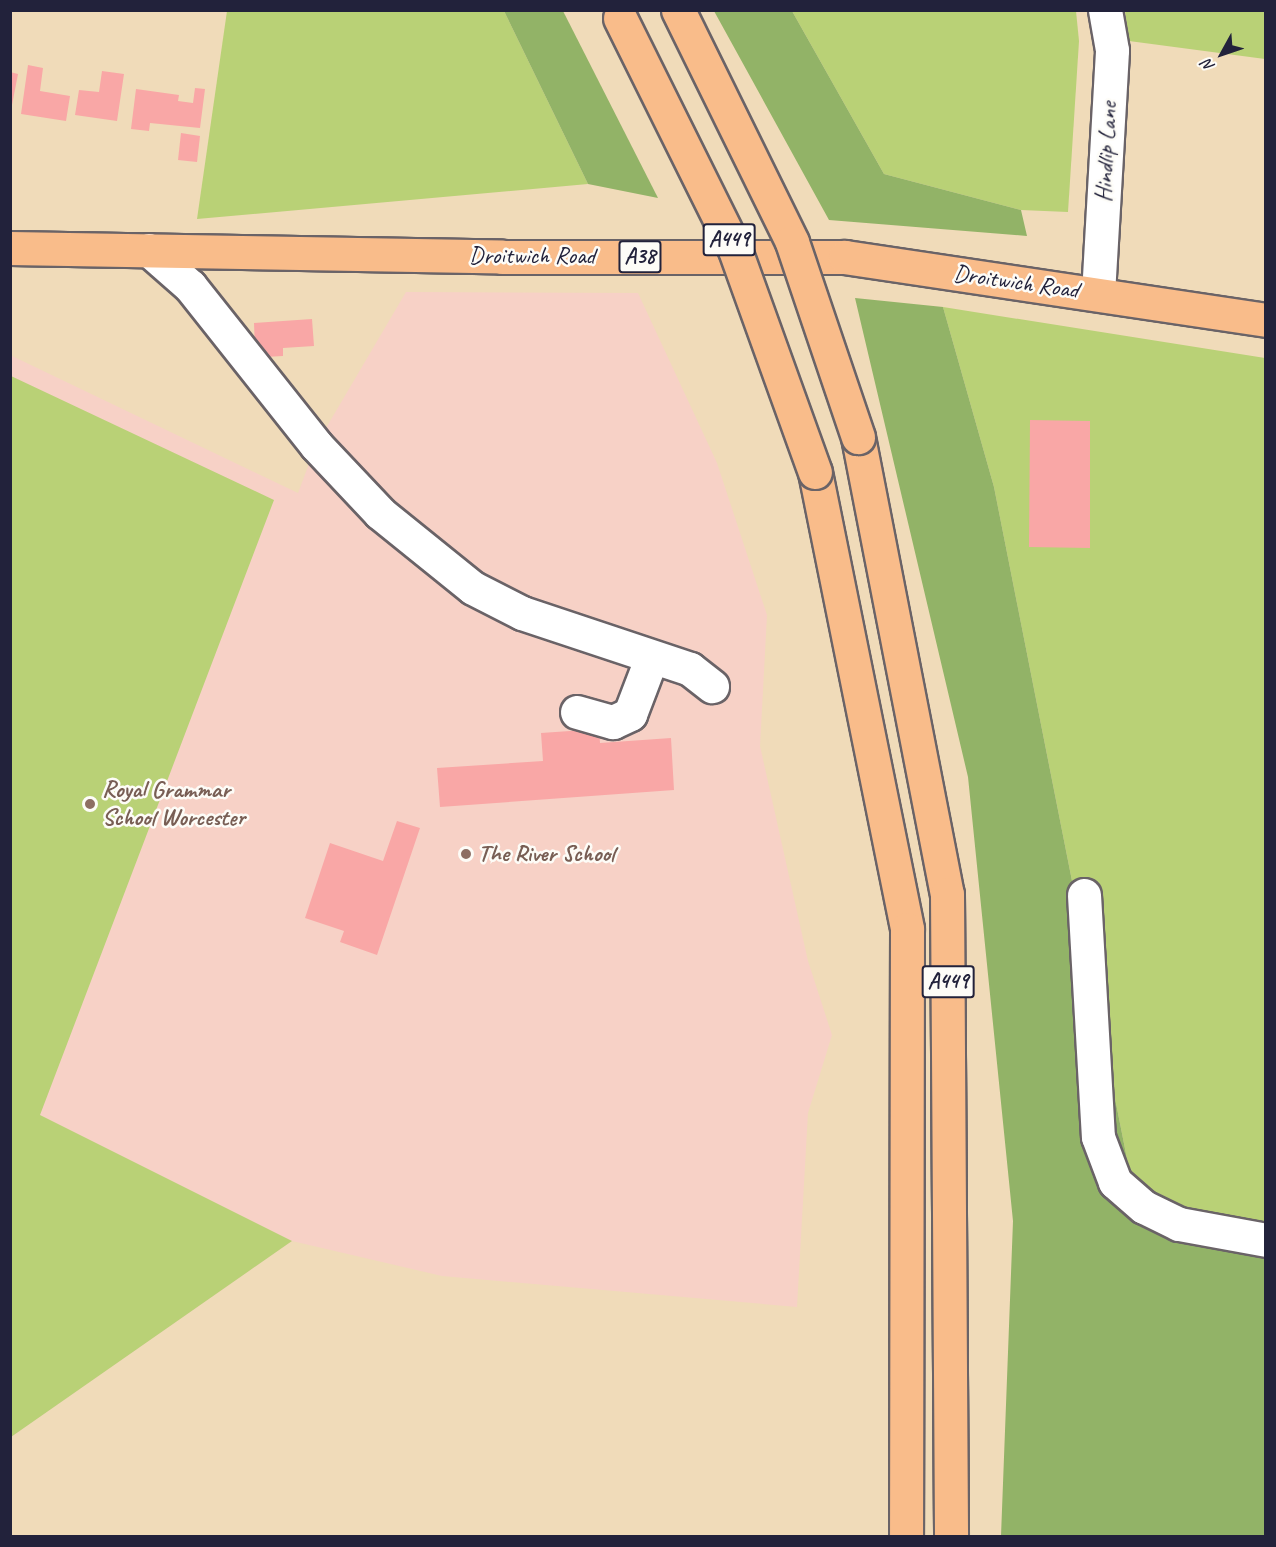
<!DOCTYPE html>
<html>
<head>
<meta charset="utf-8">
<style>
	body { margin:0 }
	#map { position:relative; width:1276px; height:1547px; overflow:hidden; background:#f0dbb9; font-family:Caveat,sans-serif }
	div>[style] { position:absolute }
	.built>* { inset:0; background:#f7d1c6 }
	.green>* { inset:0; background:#b9d176 }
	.forest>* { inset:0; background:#92b367 }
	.building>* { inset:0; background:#f9a7a6 }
	.roads { filter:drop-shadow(2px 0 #6a6367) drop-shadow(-2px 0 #6a6367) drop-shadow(0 2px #6a6367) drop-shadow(0 -2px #6a6367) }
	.minor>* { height:33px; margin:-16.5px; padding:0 16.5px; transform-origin:16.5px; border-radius:16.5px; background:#fff }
	.major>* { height:33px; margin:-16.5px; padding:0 16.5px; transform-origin:16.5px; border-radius:16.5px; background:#f9bc8a }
	.highway>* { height:33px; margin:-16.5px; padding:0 16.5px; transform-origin:16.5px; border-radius:16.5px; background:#f9bc8a }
	.bridges { filter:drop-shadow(2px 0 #6a6367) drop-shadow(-2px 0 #6a6367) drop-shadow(0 2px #6a6367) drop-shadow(0 -2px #6a6367) }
	.highway-bridge>* { height:33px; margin:-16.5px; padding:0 16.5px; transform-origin:16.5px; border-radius:16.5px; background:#f9bc8a }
	.dots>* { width:16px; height:16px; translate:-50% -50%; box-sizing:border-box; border:3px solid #fdfcf7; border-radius:50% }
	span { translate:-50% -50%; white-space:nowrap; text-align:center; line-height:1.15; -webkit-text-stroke:5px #fdfcf7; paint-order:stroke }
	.shield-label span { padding:2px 4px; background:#fdfcf7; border:2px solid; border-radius:4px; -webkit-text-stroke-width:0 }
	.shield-label { font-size:22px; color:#22223b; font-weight:700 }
	.street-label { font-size:24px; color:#22223b }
	.education-label { font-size:24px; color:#785e54; font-weight:700 }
	.left { translate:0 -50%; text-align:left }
	.frame { position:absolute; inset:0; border:12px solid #22223b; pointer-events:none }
	.north { position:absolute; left:1192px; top:24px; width:60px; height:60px; -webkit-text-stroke:4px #fdfcf7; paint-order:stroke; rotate:230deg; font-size:16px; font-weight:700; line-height:24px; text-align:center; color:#22223b }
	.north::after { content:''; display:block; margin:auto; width:21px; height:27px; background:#22223b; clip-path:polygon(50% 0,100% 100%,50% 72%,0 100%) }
</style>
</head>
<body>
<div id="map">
	<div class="built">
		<div style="clip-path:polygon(406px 292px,638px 293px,717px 463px,767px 615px,760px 746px,808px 961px,832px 1035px,808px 1113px,797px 1307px,442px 1276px,292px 1241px,11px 1437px,10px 355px,298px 493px,316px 445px)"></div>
	</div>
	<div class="green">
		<div style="clip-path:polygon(227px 11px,504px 11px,588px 184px,197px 219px)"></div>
		<div style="clip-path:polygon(792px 11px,1076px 11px,1079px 41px,1068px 212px,1021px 210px,884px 174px)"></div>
		<div style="clip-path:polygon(1125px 11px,1265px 11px,1265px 59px,1129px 41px)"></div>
		<div style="clip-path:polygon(943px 307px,1265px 358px,1265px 1232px,1166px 1209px,1132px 1184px,994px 487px)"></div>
		<div style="clip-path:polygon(11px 376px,274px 500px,40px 1115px,292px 1241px,11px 1437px)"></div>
	</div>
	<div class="forest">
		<div style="clip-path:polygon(504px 11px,563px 11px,658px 198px,588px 184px)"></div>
		<div style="clip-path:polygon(714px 11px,792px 11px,884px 174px,1021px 210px,1027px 236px,829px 220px)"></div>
		<div style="clip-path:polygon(855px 298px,943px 307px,994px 487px,1132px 1184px,1166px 1209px,1265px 1232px,1265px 1536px,1001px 1536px,1013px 1221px,968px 777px)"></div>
	</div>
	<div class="building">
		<div style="clip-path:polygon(28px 65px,43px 68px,40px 91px,70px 96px,66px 121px,21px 114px)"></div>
		<div style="clip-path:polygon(102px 71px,124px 74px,117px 121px,75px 115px,79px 90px,99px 92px)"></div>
		<div style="clip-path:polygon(10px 72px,18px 74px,12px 105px,10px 105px)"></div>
		<div style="clip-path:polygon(195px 88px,205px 89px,200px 128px,150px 123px,149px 131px,131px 129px,136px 89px,179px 95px,178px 101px,193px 103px)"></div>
		<div style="clip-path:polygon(181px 133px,200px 136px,197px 162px,178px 160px)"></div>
		<div style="clip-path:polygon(312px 319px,314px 346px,283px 348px,283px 356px,265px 357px,264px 349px,255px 350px,254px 323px)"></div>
		<div style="clip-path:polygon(1030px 420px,1090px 421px,1090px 548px,1029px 547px)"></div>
		<div style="clip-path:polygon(599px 729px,600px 743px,671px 738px,674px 790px,440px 807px,437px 768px,543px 761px,541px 733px)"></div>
		<div style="clip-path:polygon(397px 821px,420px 828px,377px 955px,340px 942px,344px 931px,305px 918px,330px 843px,383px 861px)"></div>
	</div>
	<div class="roads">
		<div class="minor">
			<div style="left:149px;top:250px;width:55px;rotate:41.3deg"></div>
			<div style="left:190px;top:286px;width:203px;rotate:51.6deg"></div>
			<div style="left:316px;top:445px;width:93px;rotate:46.7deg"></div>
			<div style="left:380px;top:513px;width:119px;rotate:38.9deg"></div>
			<div style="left:473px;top:588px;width:55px;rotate:27deg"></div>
			<div style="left:522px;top:613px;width:177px;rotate:18.4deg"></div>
			<div style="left:690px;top:669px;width:28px;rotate:38deg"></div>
			<div style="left:1098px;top:294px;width:244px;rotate:-86.7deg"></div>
			<div style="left:1112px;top:50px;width:41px;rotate:-99.9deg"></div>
			<div style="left:577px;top:712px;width:37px;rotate:16deg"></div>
			<div style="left:613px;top:722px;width:19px;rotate:-25deg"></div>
			<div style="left:630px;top:714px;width:59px;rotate:-69.1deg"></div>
			<div style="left:1084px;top:895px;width:242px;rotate:86.7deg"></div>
			<div style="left:1098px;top:1137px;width:48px;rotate:69.3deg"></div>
			<div style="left:1115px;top:1182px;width:38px;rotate:41deg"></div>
			<div style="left:1144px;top:1207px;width:39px;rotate:26deg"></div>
			<div style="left:1179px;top:1224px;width:88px;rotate:10.4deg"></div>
		</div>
		<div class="major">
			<div style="left:10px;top:248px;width:492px;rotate:1deg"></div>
			<div style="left:502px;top:257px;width:343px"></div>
			<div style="left:845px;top:257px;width:426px;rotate:8.5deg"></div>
		</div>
		<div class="highway">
			<div style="left:858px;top:437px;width:466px;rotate:79deg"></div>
			<div style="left:947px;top:894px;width:642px;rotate:89.64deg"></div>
			<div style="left:815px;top:472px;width:466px;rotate:78.6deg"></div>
			<div style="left:907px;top:929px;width:607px;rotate:90.09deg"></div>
		</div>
	</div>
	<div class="bridges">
		<div class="highway-bridge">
			<div style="left:678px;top:10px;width:258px;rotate:63.8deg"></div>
			<div style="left:792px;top:242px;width:206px;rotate:71.3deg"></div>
			<div style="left:620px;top:18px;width:259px;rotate:63.6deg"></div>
			<div style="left:735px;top:250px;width:236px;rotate:70.2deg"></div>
		</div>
	</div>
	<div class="dots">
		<div style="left:90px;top:804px;background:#8d6e63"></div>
		<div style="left:466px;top:854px;background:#8d6e63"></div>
	</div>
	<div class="shield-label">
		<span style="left:729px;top:240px">A449</span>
		<span style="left:640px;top:257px">A38</span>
		<span style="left:948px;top:982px">A449</span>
	</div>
	<div class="street-label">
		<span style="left:1106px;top:152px;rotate:-87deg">Hindlip Lane</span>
		<span style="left:532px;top:256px">Droitwich Road</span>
		<span style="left:1016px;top:282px;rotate:8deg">Droitwich Road</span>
	</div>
	<div class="education-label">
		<span class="left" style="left:102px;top:804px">Royal Grammar<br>School Worcester</span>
		<span class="left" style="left:478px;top:854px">The River School</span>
	</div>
	<div class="frame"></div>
	<div class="north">N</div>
</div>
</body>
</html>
